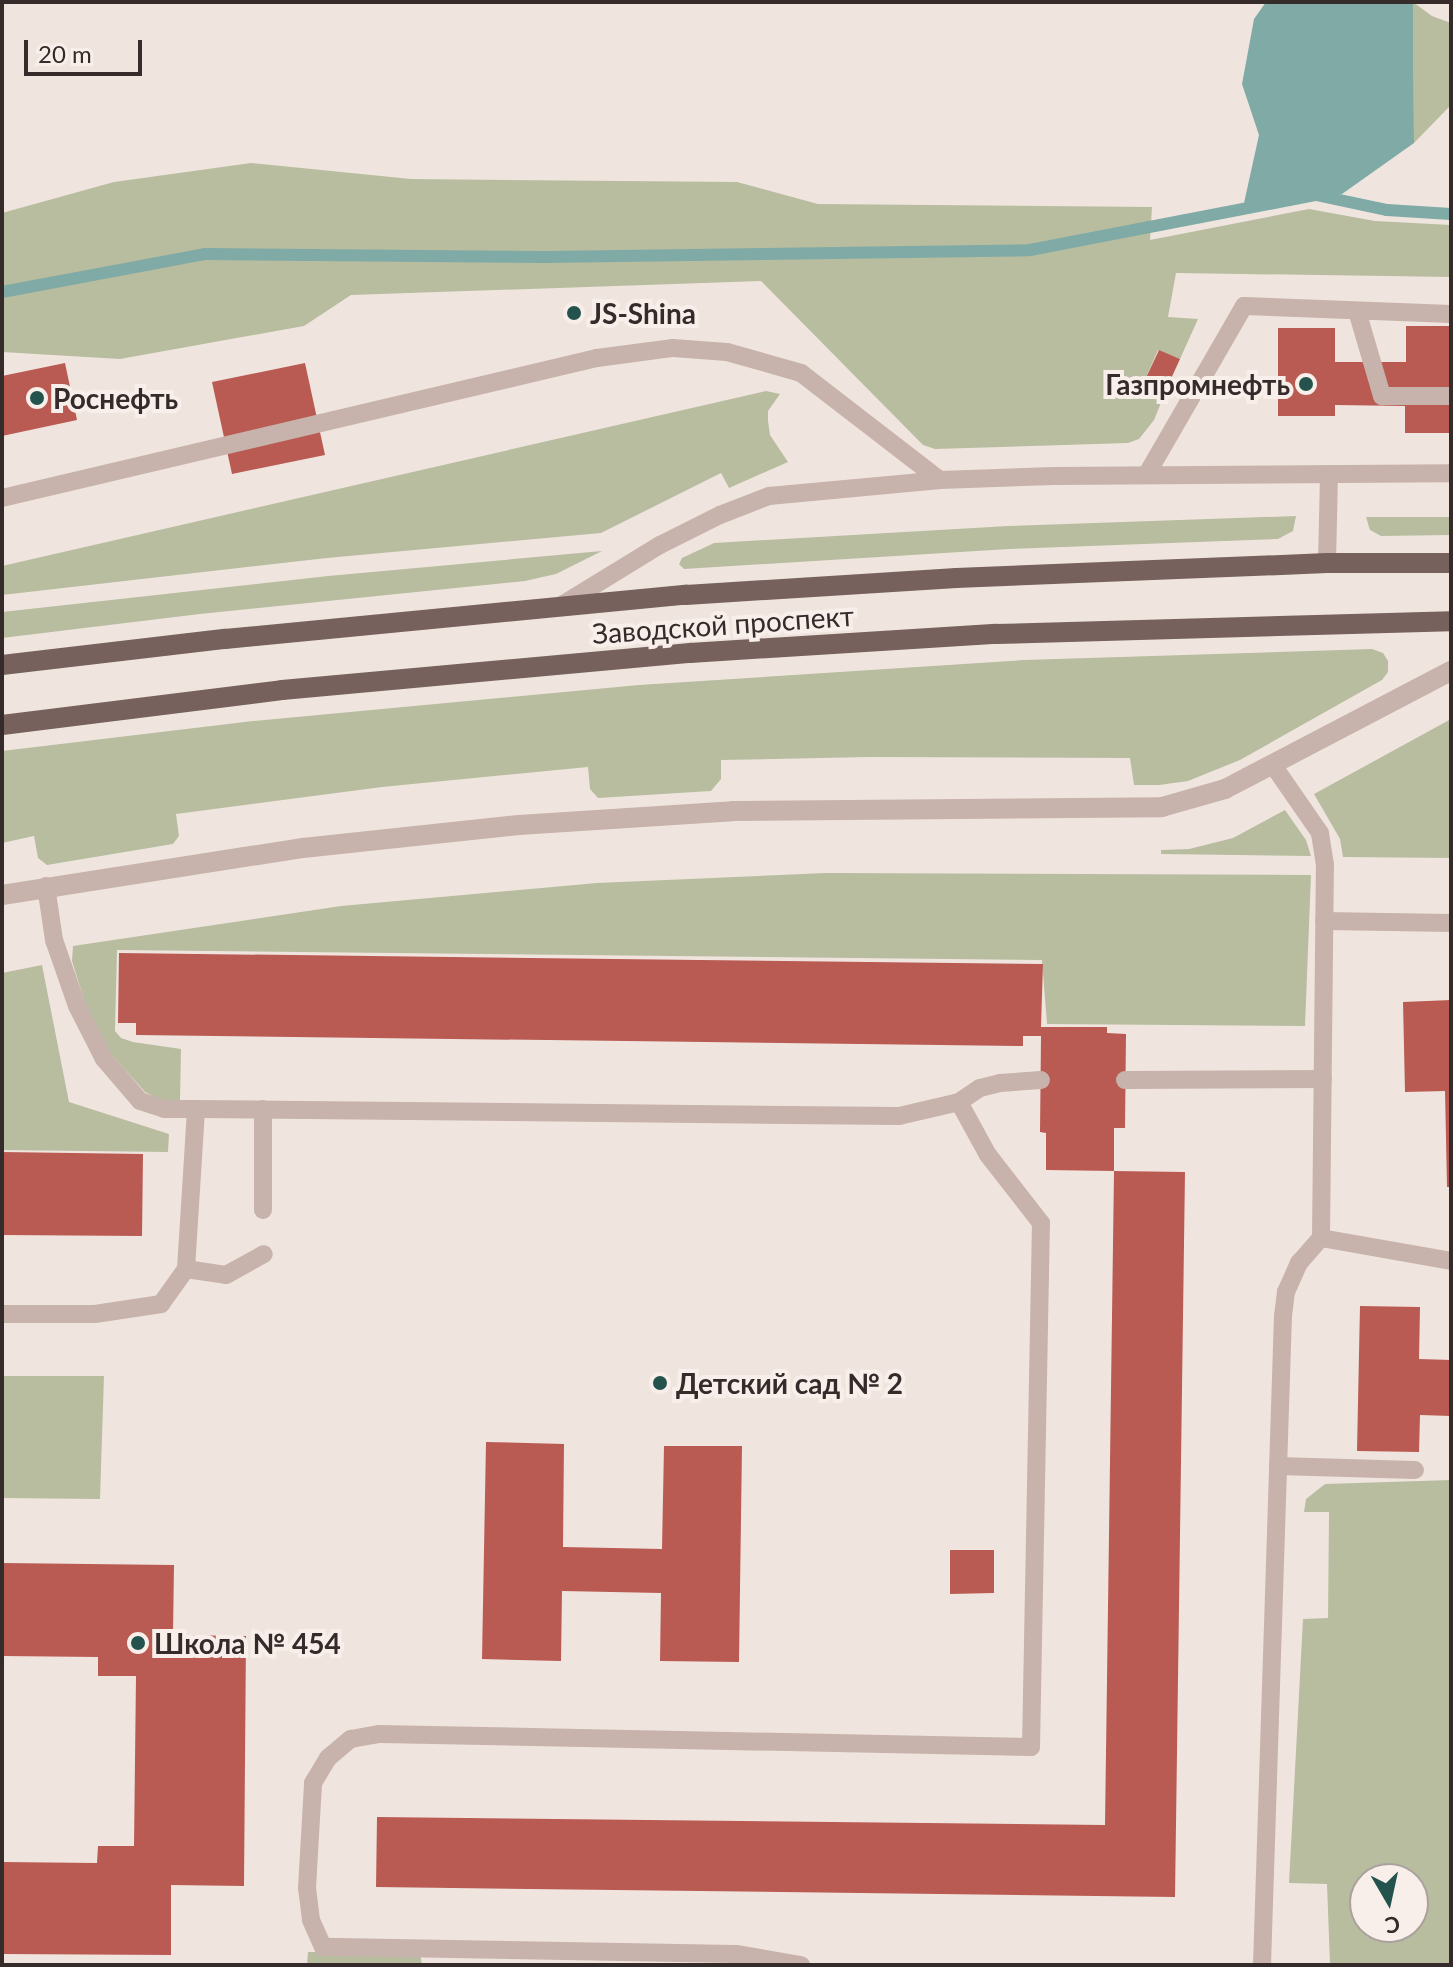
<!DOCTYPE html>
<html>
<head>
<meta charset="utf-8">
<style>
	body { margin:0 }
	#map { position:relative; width:1453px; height:1967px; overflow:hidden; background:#f0e5de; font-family:Lato,sans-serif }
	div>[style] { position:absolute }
	.green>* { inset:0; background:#b8bda0 }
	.water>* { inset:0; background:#80aaa5 }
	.stream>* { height:12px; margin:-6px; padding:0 6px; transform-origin:6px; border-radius:6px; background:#80aaa5 }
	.building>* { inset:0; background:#b95b53 }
	.service>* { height:18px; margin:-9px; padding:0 9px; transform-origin:9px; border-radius:9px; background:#c7b3ab }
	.minor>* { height:20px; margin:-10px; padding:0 10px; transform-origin:10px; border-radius:10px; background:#c7b3ab }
	.primary>* { height:20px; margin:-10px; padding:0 10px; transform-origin:10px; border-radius:10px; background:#76615c }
	.dots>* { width:22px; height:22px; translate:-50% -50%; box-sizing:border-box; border:4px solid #f8efea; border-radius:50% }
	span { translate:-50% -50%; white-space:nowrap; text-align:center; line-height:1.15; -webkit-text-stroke:8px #f8efea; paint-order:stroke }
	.poi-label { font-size:28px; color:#352b2a; font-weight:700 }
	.left { translate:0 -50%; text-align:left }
	.right { translate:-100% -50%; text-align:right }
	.street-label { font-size:28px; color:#352b2a }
	.frame { position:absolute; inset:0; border:4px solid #352b2a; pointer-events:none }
	.north { position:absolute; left:1349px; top:1863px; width:80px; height:80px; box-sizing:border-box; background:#f8efea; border:2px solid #aaa19d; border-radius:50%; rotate:171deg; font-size:22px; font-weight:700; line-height:32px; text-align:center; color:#352b2a }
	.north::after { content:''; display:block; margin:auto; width:28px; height:36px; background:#24534e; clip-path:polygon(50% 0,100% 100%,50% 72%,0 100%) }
	.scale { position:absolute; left:24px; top:40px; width:118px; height:36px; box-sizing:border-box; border:4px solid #352b2a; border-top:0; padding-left:10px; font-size:24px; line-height:28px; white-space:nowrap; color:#352b2a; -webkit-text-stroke:6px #f8efea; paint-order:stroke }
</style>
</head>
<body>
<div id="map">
	<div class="green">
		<div style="clip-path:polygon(1413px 2px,1432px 16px,1451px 23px,1449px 107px,1414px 143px)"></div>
		<div style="clip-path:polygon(251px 163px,411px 179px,737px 182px,818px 204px,1152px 207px,1150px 240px,1309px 209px,1375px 221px,1451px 225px,1451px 277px,1176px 273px,1168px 317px,1198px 319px,1180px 359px,1158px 350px,1144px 382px,1165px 393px,1154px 420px,1139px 439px,1128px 443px,935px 449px,923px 445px,761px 281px,351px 295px,304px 326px,120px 359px,2px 352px,2px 213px,114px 182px)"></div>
		<div style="clip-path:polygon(766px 391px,780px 394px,768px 411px,768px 421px,770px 435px,788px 462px,729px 488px,721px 473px,601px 533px,327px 558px,2px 595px,2px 566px)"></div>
		<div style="clip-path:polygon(1296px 516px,1293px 531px,1278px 539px,1009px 549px,684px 569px,679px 564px,682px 558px,714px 543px,1008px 526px)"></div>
		<div style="clip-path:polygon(1366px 517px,1451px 517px,1451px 535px,1381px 536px,1370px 530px)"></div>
		<div style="clip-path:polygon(602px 551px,556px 574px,525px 581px,200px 614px,2px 638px,2px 612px,328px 576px)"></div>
		<div style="clip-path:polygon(1372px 649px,1383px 653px,1388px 661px,1388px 672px,1382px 680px,1240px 760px,1188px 781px,1159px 785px,1134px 785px,1130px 758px,869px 757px,721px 760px,721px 779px,711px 791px,598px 798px,590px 789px,588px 767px,382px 787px,176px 814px,179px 836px,173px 844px,47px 865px,38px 858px,34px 836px,2px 843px,2px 751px,253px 721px,639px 685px,1024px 660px)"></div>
		<div style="clip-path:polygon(1451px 719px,1451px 858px,1343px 857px,1340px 839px,1314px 794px)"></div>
		<div style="clip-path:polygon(1285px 810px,1306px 840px,1311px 856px,1161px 854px,1161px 850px,1189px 849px,1233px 838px)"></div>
		<div style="clip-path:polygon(826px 873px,1311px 875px,1305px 1026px,1047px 1024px,1042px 960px,117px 950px,115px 1031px,121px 1038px,133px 1042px,181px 1049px,180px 1102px,160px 1100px,145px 1092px,111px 1054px,85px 1003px,72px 961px,73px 946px,341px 906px,597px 883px)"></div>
		<div style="clip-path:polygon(42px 965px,69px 1102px,169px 1134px,168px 1152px,2px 1150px,2px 973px)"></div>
		<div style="clip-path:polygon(2px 1376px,104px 1376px,100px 1499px,2px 1498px)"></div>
		<div style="clip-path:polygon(evenodd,1451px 1480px,1451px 1965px,1330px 1965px,1327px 1884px,1289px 1883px,1303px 1619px,1328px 1618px,1329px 1512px,1304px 1512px,1306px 1499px,1325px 1484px,1451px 1480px,1365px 1879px,1413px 1879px,1413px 1927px,1365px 1927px,1365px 1879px)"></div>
		<div style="clip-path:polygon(308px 1952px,420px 1953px,422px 1965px,307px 1965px)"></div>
	</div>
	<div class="water">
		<div style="clip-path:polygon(1266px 2px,1413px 2px,1414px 143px,1342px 194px,1244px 203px,1259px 135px,1242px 84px,1254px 19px)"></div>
	</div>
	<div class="stream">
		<div style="left:1316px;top:195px;width:73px;rotate:11.9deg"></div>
		<div style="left:1387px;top:210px;width:64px;rotate:3.6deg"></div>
		<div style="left:2px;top:292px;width:207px;rotate:-10.6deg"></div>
		<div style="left:205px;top:254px;width:341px;rotate:0.5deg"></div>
		<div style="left:546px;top:257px;width:484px;rotate:-0.8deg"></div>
		<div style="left:1030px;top:250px;width:290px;rotate:-10.9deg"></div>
	</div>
	<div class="building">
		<div style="clip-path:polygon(1406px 326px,1451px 326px,1451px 433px,1405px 433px,1405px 406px,1335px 405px,1335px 416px,1278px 416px,1278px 328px,1335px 328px,1335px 362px,1406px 362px)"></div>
		<div style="clip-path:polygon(1159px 350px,1180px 359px,1165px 392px,1144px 382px)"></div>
		<div style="clip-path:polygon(65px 363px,77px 420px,2px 436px,2px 376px)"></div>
		<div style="clip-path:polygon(305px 363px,325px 455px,232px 474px,212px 382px)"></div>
		<div style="clip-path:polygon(119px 953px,1043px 964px,1041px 1027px,1107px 1027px,1107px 1033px,1126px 1034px,1125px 1128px,1114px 1128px,1114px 1171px,1046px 1170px,1046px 1133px,1040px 1132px,1041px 1036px,1023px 1036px,1023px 1046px,136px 1035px,136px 1023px,118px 1023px)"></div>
		<div style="clip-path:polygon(1451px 1000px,1451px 1187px,1447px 1187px,1445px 1091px,1405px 1092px,1403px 1002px)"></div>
		<div style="clip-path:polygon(2px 1152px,143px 1154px,142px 1236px,2px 1235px)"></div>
		<div style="clip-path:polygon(1114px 1171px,1185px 1172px,1175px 1897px,376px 1887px,377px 1817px,1105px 1825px)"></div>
		<div style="clip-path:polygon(1360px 1306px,1420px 1307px,1419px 1359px,1451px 1360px,1451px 1416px,1420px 1415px,1419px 1452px,1357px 1451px)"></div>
		<div style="clip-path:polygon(486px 1442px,564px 1444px,563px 1547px,662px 1549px,664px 1446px,742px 1446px,739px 1662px,660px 1661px,661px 1593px,562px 1591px,561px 1661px,482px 1659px)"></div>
		<div style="clip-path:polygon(950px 1550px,994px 1550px,994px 1593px,950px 1594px)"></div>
		<div style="clip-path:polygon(2px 1563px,174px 1565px,173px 1635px,246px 1636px,244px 1886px,171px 1885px,171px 1955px,2px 1954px,2px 1862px,97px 1863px,98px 1846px,134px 1846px,136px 1676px,98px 1676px,98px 1657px,2px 1656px)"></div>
	</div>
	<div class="service">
		<div style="left:1357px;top:311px;width:89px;rotate:73.6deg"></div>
		<div style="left:1382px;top:396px;width:69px"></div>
		<div style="left:1147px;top:474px;width:194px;rotate:-60deg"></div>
		<div style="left:1244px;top:306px;width:207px;rotate:2.2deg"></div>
		<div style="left:2px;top:498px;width:611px;rotate:-13.24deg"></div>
		<div style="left:597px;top:358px;width:77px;rotate:-7.5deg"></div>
		<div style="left:673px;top:348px;width:54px;rotate:4.2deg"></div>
		<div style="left:727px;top:352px;width:77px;rotate:15.8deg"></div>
		<div style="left:801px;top:373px;width:175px;rotate:37.6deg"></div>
		<div style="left:1327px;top:563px;width:89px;rotate:-88.7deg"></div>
		<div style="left:562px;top:605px;width:115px;rotate:-31.5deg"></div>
		<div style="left:660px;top:545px;width:67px;rotate:-26.6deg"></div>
		<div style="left:720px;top:515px;width:53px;rotate:-21.2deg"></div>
		<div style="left:769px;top:496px;width:172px;rotate:-5.3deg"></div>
		<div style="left:940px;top:480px;width:114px;rotate:-2deg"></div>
		<div style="left:1054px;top:476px;width:397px;rotate:-0.4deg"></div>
		<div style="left:46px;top:886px;width:55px;rotate:81.6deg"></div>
		<div style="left:54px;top:940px;width:70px;rotate:70.8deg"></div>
		<div style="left:77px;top:1006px;width:59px;rotate:63deg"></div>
		<div style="left:104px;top:1059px;width:55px;rotate:49.4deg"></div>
		<div style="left:140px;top:1101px;width:25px;rotate:18deg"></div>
		<div style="left:164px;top:1109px;width:32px"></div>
		<div style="left:1324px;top:921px;width:127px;rotate:0.9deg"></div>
		<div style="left:1125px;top:1080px;width:198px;rotate:-0.3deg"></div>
		<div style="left:263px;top:1210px;width:101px;rotate:-90deg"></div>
		<div style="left:1321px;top:1238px;width:132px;rotate:10deg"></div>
		<div style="left:186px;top:1269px;width:40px;rotate:8.5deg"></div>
		<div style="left:226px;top:1275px;width:43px;rotate:-28.9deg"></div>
		<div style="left:2px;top:1314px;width:93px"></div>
		<div style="left:95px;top:1314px;width:67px;rotate:-8.6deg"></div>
		<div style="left:161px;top:1304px;width:43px;rotate:-54.5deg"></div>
		<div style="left:186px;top:1269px;width:160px;rotate:-86.4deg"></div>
		<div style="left:196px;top:1109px;width:703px;rotate:0.57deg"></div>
		<div style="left:899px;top:1116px;width:62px;rotate:-13.1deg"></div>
		<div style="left:959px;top:1102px;width:25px;rotate:-34deg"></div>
		<div style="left:980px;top:1088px;width:21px;rotate:-14deg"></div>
		<div style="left:1000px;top:1083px;width:41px;rotate:-4.2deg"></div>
		<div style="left:1278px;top:1466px;width:137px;rotate:1.7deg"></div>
		<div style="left:801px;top:1965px;width:66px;rotate:-170.4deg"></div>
		<div style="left:736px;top:1954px;width:413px;rotate:-179deg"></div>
		<div style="left:323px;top:1947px;width:30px;rotate:-114deg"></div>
		<div style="left:311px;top:1920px;width:32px;rotate:-97deg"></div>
		<div style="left:307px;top:1888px;width:105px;rotate:-86.7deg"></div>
		<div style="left:313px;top:1783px;width:29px;rotate:-59deg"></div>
		<div style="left:328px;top:1758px;width:30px;rotate:-40deg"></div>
		<div style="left:351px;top:1739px;width:29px;rotate:-10deg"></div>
		<div style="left:380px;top:1734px;width:651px;rotate:1.14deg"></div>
		<div style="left:1031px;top:1747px;width:524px;rotate:-88.91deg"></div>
		<div style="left:1041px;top:1223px;width:86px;rotate:-127.9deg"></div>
		<div style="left:988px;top:1155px;width:60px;rotate:-118.7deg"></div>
		<div style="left:1262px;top:1965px;width:649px;rotate:-88.15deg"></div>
		<div style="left:1283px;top:1316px;width:24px;rotate:-83deg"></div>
		<div style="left:1286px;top:1292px;width:32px;rotate:-66deg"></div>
		<div style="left:1299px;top:1263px;width:33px;rotate:-49deg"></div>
		<div style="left:1321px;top:1238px;width:373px;rotate:-89.4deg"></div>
		<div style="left:1325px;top:865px;width:32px;rotate:-99deg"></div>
		<div style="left:1320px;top:833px;width:83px;rotate:-124.7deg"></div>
	</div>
	<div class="minor">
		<div style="left:2px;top:895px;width:305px;rotate:-8.9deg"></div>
		<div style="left:303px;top:848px;width:217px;rotate:-6.1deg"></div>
		<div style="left:519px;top:825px;width:214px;rotate:-3.7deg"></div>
		<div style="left:733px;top:811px;width:429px;rotate:-0.5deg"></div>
		<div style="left:1162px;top:807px;width:66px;rotate:-15.9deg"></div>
		<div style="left:1225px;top:789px;width:255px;rotate:-27.6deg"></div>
	</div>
	<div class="primary">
		<div style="left:2px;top:665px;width:225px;rotate:-6.7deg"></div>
		<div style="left:225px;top:639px;width:463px;rotate:-5.5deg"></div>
		<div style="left:686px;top:595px;width:271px;rotate:-3.6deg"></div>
		<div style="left:956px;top:578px;width:371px;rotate:-2.3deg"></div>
		<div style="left:1327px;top:563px;width:124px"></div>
		<div style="left:2px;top:725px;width:282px;rotate:-7.1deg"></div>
		<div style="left:282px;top:690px;width:410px;rotate:-5.2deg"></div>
		<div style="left:690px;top:653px;width:307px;rotate:-3.6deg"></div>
		<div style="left:996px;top:634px;width:455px;rotate:-1.6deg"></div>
	</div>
	<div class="dots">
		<div style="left:574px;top:313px;background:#24534e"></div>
		<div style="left:1306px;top:384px;background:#24534e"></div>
		<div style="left:37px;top:398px;background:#24534e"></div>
		<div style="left:660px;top:1383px;background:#24534e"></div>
		<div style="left:138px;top:1643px;background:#24534e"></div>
	</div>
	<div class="poi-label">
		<span class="left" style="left:590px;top:313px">JS-Shina</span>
		<span class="right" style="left:1290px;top:384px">Газпромнефть</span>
		<span class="left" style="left:53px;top:398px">Роснефть</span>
		<span class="left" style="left:676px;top:1383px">Детский сад № 2</span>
		<span class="left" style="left:154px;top:1643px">Школа № 454</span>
	</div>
	<div class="street-label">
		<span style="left:723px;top:624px;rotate:-4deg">Заводской проспект</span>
	</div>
	<div class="frame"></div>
	<div class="north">С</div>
	<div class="scale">20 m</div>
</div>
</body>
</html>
